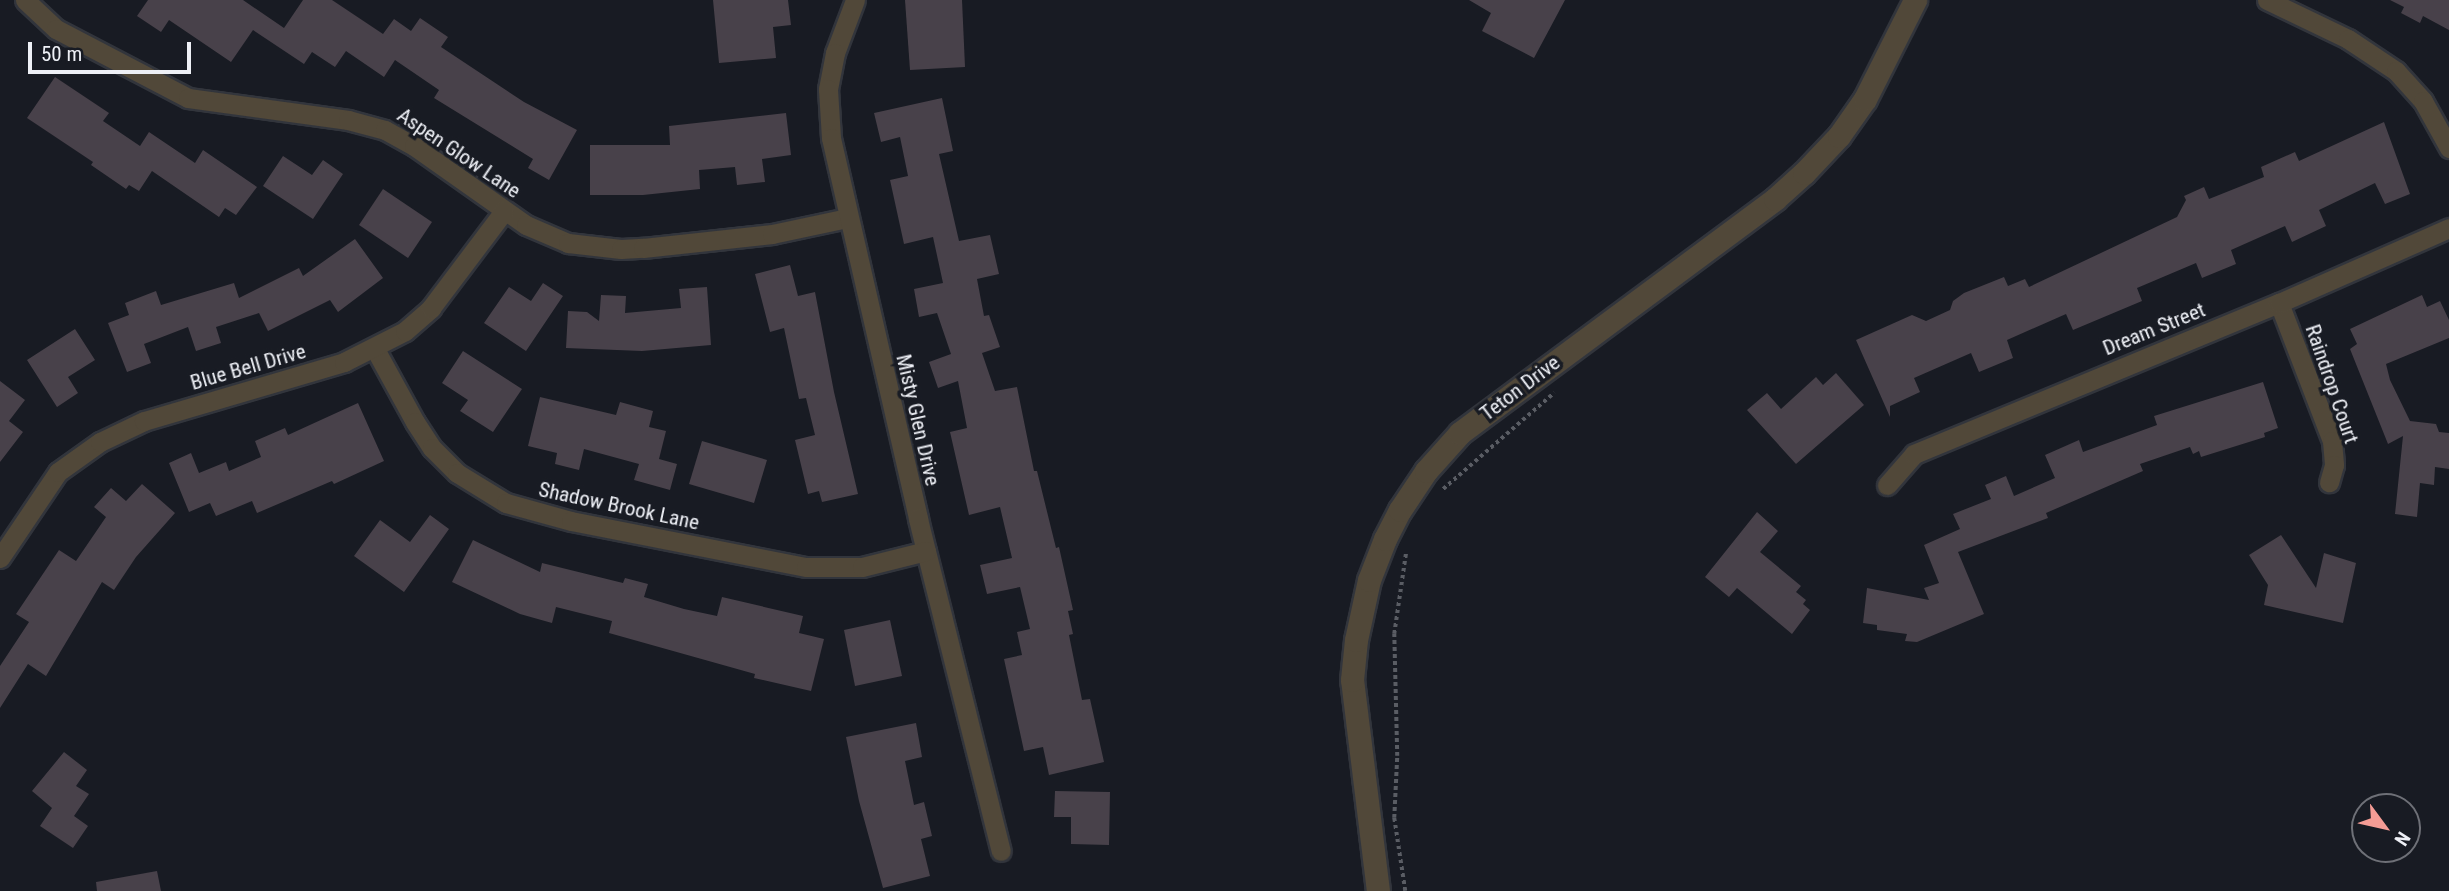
<!DOCTYPE html>
<html>
<head>
<meta charset="utf-8">
<style>
	body { margin:0 }
	#map { position:relative; width:2449px; height:891px; overflow:hidden; background:#181b23; font-family:"Roboto Condensed",sans-serif }
	div>[style] { position:absolute }
	.building>* { inset:0; background:#48414a }
	.path>* { height:3.5px; margin-top:-1.75px; transform-origin:0; background:repeating-linear-gradient(90deg,#5a5d64 0 3.5px,transparent 0 7px) }
	.roads { filter:drop-shadow(2px 0 #32353c) drop-shadow(-2px 0 #32353c) drop-shadow(0 2px #32353c) drop-shadow(0 -2px #32353c) }
	.minor>* { height:19px; margin:-9.5px; padding:0 9.5px; transform-origin:9.5px; border-radius:9.5px; background:#514839 }
	.tertiary>* { height:23px; margin:-11.5px; padding:0 11.5px; transform-origin:11.5px; border-radius:11.5px; background:#514839 }
	span { translate:-50% -50%; white-space:nowrap; text-align:center; line-height:1.15; -webkit-text-stroke:7px #181b23; paint-order:stroke }
	.street-label { font-size:21px; color:#eef0f6 }
	.north { position:absolute; left:2351px; top:793px; width:70px; height:70px; box-sizing:border-box; background:#181b23; border:2px solid #6e7077; border-radius:50%; rotate:123deg; font-size:19px; font-weight:700; line-height:28px; text-align:center; color:#eef0f6 }
	.north::after { content:''; display:block; margin:auto; width:24px; height:32px; background:#f59c95; clip-path:polygon(50% 0,100% 100%,50% 72%,0 100%) }
	.scale { position:absolute; left:28px; top:42px; width:163px; height:32px; box-sizing:border-box; border:4px solid #eef0f6; border-top:0; padding-left:9px; font-size:21px; line-height:24px; white-space:nowrap; color:#eef0f6; -webkit-text-stroke:5px #181b23; paint-order:stroke }
</style>
</head>
<body>
<div id="map">
	<div class="building">
		<div style="clip-path:polygon(148px 0,243px 0,284px 28px,303px 0,332px 0,383px 34px,394px 19px,411px 31px,420px 18px,448px 37px,441px 47px,524px 102px,577px 130px,549px 180px,528px 168px,533px 159px,434px 98px,439px 90px,395px 60px,384px 77px,346px 51px,335px 67px,312px 52px,304px 64px,253px 30px,231px 62px,169px 20px,161px 32px,137px 16px)"></div>
		<div style="clip-path:polygon(713px 0,788px 0,791px 25px,773px 27px,776px 58px,719px 63px)"></div>
		<div style="clip-path:polygon(905px 0,962px 0,965px 67px,910px 70px)"></div>
		<div style="clip-path:polygon(1469px 0,1565px 0,1534px 58px,1482px 31px,1491px 13px)"></div>
		<div style="clip-path:polygon(2390px 0,2449px 0,2449px 30px,2423px 16px,2420px 23px,2401px 13px,2404px 7px)"></div>
		<div style="clip-path:polygon(55px 77px,109px 113px,103px 121px,140px 146px,149px 132px,195px 163px,203px 150px,257px 187px,236px 215px,225px 208px,219px 217px,152px 171px,139px 191px,129px 185px,126px 189px,91px 165px,93px 162px,27px 118px)"></div>
		<div style="clip-path:polygon(942px 98px,953px 151px,939px 154px,959px 241px,990px 235px,999px 274px,977px 279px,984px 316px,989px 315px,1000px 347px,982px 353px,995px 391px,1017px 387px,1034px 471px,1037px 471px,1056px 548px,1059px 547px,1073px 610px,1068px 611px,1073px 634px,1069px 635px,1082px 700px,1090px 699px,1104px 762px,1049px 775px,1043px 747px,1024px 751px,1004px 659px,1022px 655px,1017px 632px,1030px 629px,1020px 587px,987px 594px,980px 565px,1012px 558px,1000px 507px,969px 515px,950px 432px,967px 428px,958px 381px,938px 388px,929px 362px,951px 354px,937px 313px,919px 317px,914px 289px,943px 283px,933px 237px,904px 244px,890px 180px,908px 176px,900px 137px,881px 142px,874px 113px)"></div>
		<div style="clip-path:polygon(786px 113px,791px 155px,762px 159px,765px 182px,737px 185px,735px 167px,699px 170px,700px 189px,643px 195px,590px 195px,590px 145px,670px 145px,669px 126px)"></div>
		<div style="clip-path:polygon(2384px 122px,2410px 194px,2385px 204px,2375px 183px,2319px 210px,2326px 226px,2292px 242px,2285px 226px,2231px 250px,2236px 264px,2202px 278px,2196px 263px,2137px 288px,2142px 301px,2073px 330px,2066px 314px,2007px 340px,2013px 358px,1979px 372px,1971px 353px,1914px 378px,1920px 392px,1890px 406px,1890px 417px,1856px 340px,1912px 315px,1926px 321px,1950px 310px,1953px 301px,1964px 293px,2004px 277px,2008px 286px,2025px 279px,2029px 287px,2177px 217px,2186px 200px,2184px 196px,2204px 187px,2209px 199px,2264px 177px,2261px 167px,2295px 152px,2299px 161px)"></div>
		<div style="clip-path:polygon(283px 156px,312px 175px,323px 160px,343px 174px,313px 219px,263px 186px)"></div>
		<div style="clip-path:polygon(383px 189px,432px 222px,408px 258px,359px 225px)"></div>
		<div style="clip-path:polygon(355px 239px,383px 278px,338px 312px,330px 300px,268px 331px,259px 313px,216px 327px,221px 343px,196px 351px,188px 327px,144px 344px,151px 363px,127px 372px,108px 323px,129px 315px,125px 303px,156px 291px,161px 305px,234px 283px,239px 298px,299px 268px,303px 276px)"></div>
		<div style="clip-path:polygon(790px 265px,798px 296px,815px 292px,834px 392px,858px 494px,822px 502px,819px 491px,808px 494px,795px 440px,815px 435px,806px 398px,799px 399px,784px 328px,770px 332px,755px 274px)"></div>
		<div style="clip-path:polygon(543px 283px,563px 296px,526px 351px,484px 323px,509px 287px,531px 301px)"></div>
		<div style="clip-path:polygon(707px 287px,711px 345px,642px 351px,566px 348px,568px 311px,587px 312px,599px 321px,601px 295px,626px 296px,625px 313px,681px 308px,679px 289px)"></div>
		<div style="clip-path:polygon(2422px 295px,2427px 307px,2440px 301px,2449px 320px,2449px 338px,2386px 364px,2390px 380px,2410px 421px,2436px 424px,2439px 432px,2449px 433px,2449px 469px,2435px 467px,2434px 485px,2420px 483px,2417px 517px,2395px 514px,2403px 436px,2388px 444px,2350px 349px,2357px 344px,2350px 329px)"></div>
		<div style="clip-path:polygon(75px 329px,95px 360px,68px 377px,78px 393px,57px 407px,27px 360px)"></div>
		<div style="clip-path:polygon(463px 351px,522px 389px,493px 432px,460px 411px,468px 400px,442px 383px)"></div>
		<div style="clip-path:polygon(1836px 373px,1864px 405px,1796px 464px,1747px 410px,1767px 393px,1781px 409px,1816px 377px,1823px 385px)"></div>
		<div style="clip-path:polygon(0 381px,25px 400px,9px 421px,23px 432px,0 462px)"></div>
		<div style="clip-path:polygon(2263px 382px,2278px 428px,2264px 433px,2265px 437px,2201px 457px,2199px 451px,2193px 454px,2190px 447px,2140px 464px,2143px 471px,2046px 513px,2048px 518px,1958px 552px,1984px 614px,1917px 642px,1905px 641px,1907px 634px,1877px 630px,1877px 625px,1863px 623px,1867px 588px,1929px 600px,1924px 588px,1939px 583px,1924px 545px,1960px 529px,1953px 514px,1991px 499px,1985px 485px,2006px 476px,2014px 496px,2055px 478px,2045px 455px,2079px 440px,2083px 452px,2157px 425px,2154px 416px)"></div>
		<div style="clip-path:polygon(540px 397px,616px 415px,620px 402px,653px 411px,649px 427px,666px 431px,659px 459px,677px 464px,670px 490px,634px 480px,639px 464px,584px 449px,579px 470px,555px 464px,557px 453px,528px 446px)"></div>
		<div style="clip-path:polygon(358px 403px,384px 461px,334px 484px,332px 481px,257px 513px,252px 501px,216px 516px,210px 503px,189px 512px,169px 463px,191px 453px,199px 473px,226px 462px,229px 471px,261px 457px,255px 441px,285px 428px,288px 435px)"></div>
		<div style="clip-path:polygon(702px 441px,767px 460px,754px 503px,689px 484px)"></div>
		<div style="clip-path:polygon(142px 484px,175px 513px,136px 557px,114px 590px,102px 582px,46px 676px,28px 664px,0 708px,0 666px,29px 622px,16px 614px,59px 550px,76px 561px,106px 517px,94px 507px,111px 488px,126px 501px)"></div>
		<div style="clip-path:polygon(1757px 512px,1778px 531px,1760px 552px,1801px 586px,1796px 592px,1806px 600px,1803px 604px,1810px 610px,1792px 634px,1737px 588px,1729px 597px,1705px 577px)"></div>
		<div style="clip-path:polygon(430px 515px,449px 529px,404px 592px,354px 556px,380px 520px,410px 542px)"></div>
		<div style="clip-path:polygon(2281px 535px,2316px 588px,2324px 553px,2356px 563px,2343px 623px,2264px 605px,2268px 585px,2249px 555px)"></div>
		<div style="clip-path:polygon(473px 540px,540px 572px,542px 563px,623px 583px,625px 578px,648px 584px,644px 597px,684px 609px,717px 616px,722px 597px,803px 616px,799px 633px,824px 639px,811px 691px,754px 678px,755px 674px,609px 633px,612px 621px,556px 607px,552px 623px,520px 614px,452px 582px)"></div>
		<div style="clip-path:polygon(890px 620px,902px 676px,855px 686px,844px 630px)"></div>
		<div style="clip-path:polygon(916px 723px,922px 757px,905px 761px,914px 805px,924px 802px,932px 836px,921px 839px,930px 876px,883px 888px,859px 801px,846px 737px)"></div>
		<div style="clip-path:polygon(64px 752px,87px 770px,76px 786px,89px 794px,74px 816px,88px 826px,73px 848px,40px 826px,52px 808px,32px 791px)"></div>
		<div style="clip-path:polygon(1055px 791px,1110px 792px,1109px 845px,1071px 844px,1071px 817px,1054px 817px)"></div>
		<div style="clip-path:polygon(157px 871px,161px 891px,97px 891px,96px 882px)"></div>
	</div>
	<div class="path">
		<div style="left:1443px;top:489px;width:147px;rotate:-40.9deg"></div>
		<div style="left:1405px;top:891px;width:74px;rotate:-98.6deg"></div>
		<div style="left:1394px;top:818px;width:62px;rotate:-87.2deg"></div>
		<div style="left:1397px;top:756px;width:122px;rotate:-91.4deg"></div>
		<div style="left:1394px;top:634px;width:83px;rotate:-81.7deg"></div>
	</div>
	<div class="roads">
		<div class="minor">
			<div style="left:25px;top:0;width:42px;rotate:43.1deg"></div>
			<div style="left:56px;top:29px;width:149px;rotate:27.6deg"></div>
			<div style="left:188px;top:98px;width:162px;rotate:7.8deg"></div>
			<div style="left:348px;top:120px;width:38px;rotate:15deg"></div>
			<div style="left:385px;top:130px;width:33px;rotate:29deg"></div>
			<div style="left:414px;top:146px;width:137px;rotate:35.2deg"></div>
			<div style="left:526px;top:225px;width:46px;rotate:23.2deg"></div>
			<div style="left:568px;top:243px;width:53px;rotate:6.5deg"></div>
			<div style="left:621px;top:249px;width:22px;rotate:-3deg"></div>
			<div style="left:643px;top:248px;width:130px;rotate:-6.2deg"></div>
			<div style="left:772px;top:234px;width:77px;rotate:-12deg"></div>
			<div style="left:855px;top:0;width:57px;rotate:110.7deg"></div>
			<div style="left:835px;top:53px;width:37px;rotate:101deg"></div>
			<div style="left:828px;top:89px;width:49px;rotate:86.5deg"></div>
			<div style="left:831px;top:138px;width:391px;rotate:77.1deg"></div>
			<div style="left:918px;top:519px;width:342px;rotate:76deg"></div>
			<div style="left:2267px;top:0;width:90px;rotate:25.7deg"></div>
			<div style="left:2348px;top:39px;width:58px;rotate:33.7deg"></div>
			<div style="left:2396px;top:71px;width:40px;rotate:48deg"></div>
			<div style="left:2423px;top:101px;width:54px;rotate:61deg"></div>
			<div style="left:2279px;top:303px;width:148px;rotate:69deg"></div>
			<div style="left:2332px;top:441px;width:24px;rotate:85deg"></div>
			<div style="left:2334px;top:465px;width:18px;rotate:106deg"></div>
			<div style="left:375px;top:349px;width:83px;rotate:61.3deg"></div>
			<div style="left:415px;top:422px;width:31px;rotate:57deg"></div>
			<div style="left:432px;top:448px;width:35px;rotate:45deg"></div>
			<div style="left:457px;top:473px;width:57px;rotate:31.5deg"></div>
			<div style="left:506px;top:503px;width:67px;rotate:15.5deg"></div>
			<div style="left:571px;top:521px;width:239px;rotate:11.1deg"></div>
			<div style="left:806px;top:567px;width:56px"></div>
			<div style="left:862px;top:567px;width:66px;rotate:-14deg"></div>
			<div style="left:1887px;top:485px;width:41px;rotate:-48.9deg"></div>
			<div style="left:1914px;top:454px;width:395px;rotate:-22.5deg"></div>
			<div style="left:2279px;top:303px;width:186px;rotate:-23.8deg"></div>
			<div style="left:0;top:558px;width:104px;rotate:-56deg"></div>
			<div style="left:58px;top:472px;width:52px;rotate:-35.5deg"></div>
			<div style="left:100px;top:442px;width:49px;rotate:-25.5deg"></div>
			<div style="left:144px;top:421px;width:209px;rotate:-16.4deg"></div>
			<div style="left:344px;top:362px;width:68px;rotate:-26.9deg"></div>
			<div style="left:405px;top:331px;width:35px;rotate:-41deg"></div>
			<div style="left:431px;top:308px;width:121px;rotate:-53deg"></div>
		</div>
		<div class="tertiary">
			<div style="left:1378px;top:891px;width:213px;rotate:-97deg"></div>
			<div style="left:1352px;top:680px;width:40px;rotate:-84.3deg"></div>
			<div style="left:1356px;top:640px;width:61px;rotate:-77.8deg"></div>
			<div style="left:1369px;top:580px;width:44px;rotate:-68.7deg"></div>
			<div style="left:1385px;top:539px;width:33px;rotate:-63deg"></div>
			<div style="left:1400px;top:510px;width:47px;rotate:-56.3deg"></div>
			<div style="left:1426px;top:471px;width:51px;rotate:-48.2deg"></div>
			<div style="left:1460px;top:433px;width:392px;rotate:-36.6deg"></div>
			<div style="left:1775px;top:199px;width:39px;rotate:-42deg"></div>
			<div style="left:1804px;top:173px;width:51px;rotate:-46.6deg"></div>
			<div style="left:1839px;top:136px;width:45px;rotate:-54.9deg"></div>
			<div style="left:1865px;top:99px;width:111px;rotate:-63.2deg"></div>
		</div>
	</div>
	<div class="street-label">
		<span style="left:459px;top:153px;rotate:34deg">Aspen Glow Lane</span>
		<span style="left:2154px;top:329px;rotate:-22deg">Dream Street</span>
		<span style="left:248px;top:367px;rotate:-16deg">Blue Bell Drive</span>
		<span style="left:2332px;top:384px;rotate:71deg">Raindrop Court</span>
		<span style="left:1520px;top:388px;rotate:-37deg">Teton Drive</span>
		<span style="left:918px;top:420px;rotate:77deg">Misty Glen Drive</span>
		<span style="left:619px;top:506px;rotate:12deg">Shadow Brook Lane</span>
	</div>
	<div class="north">N</div>
	<div class="scale">50 m</div>
</div>
</body>
</html>
